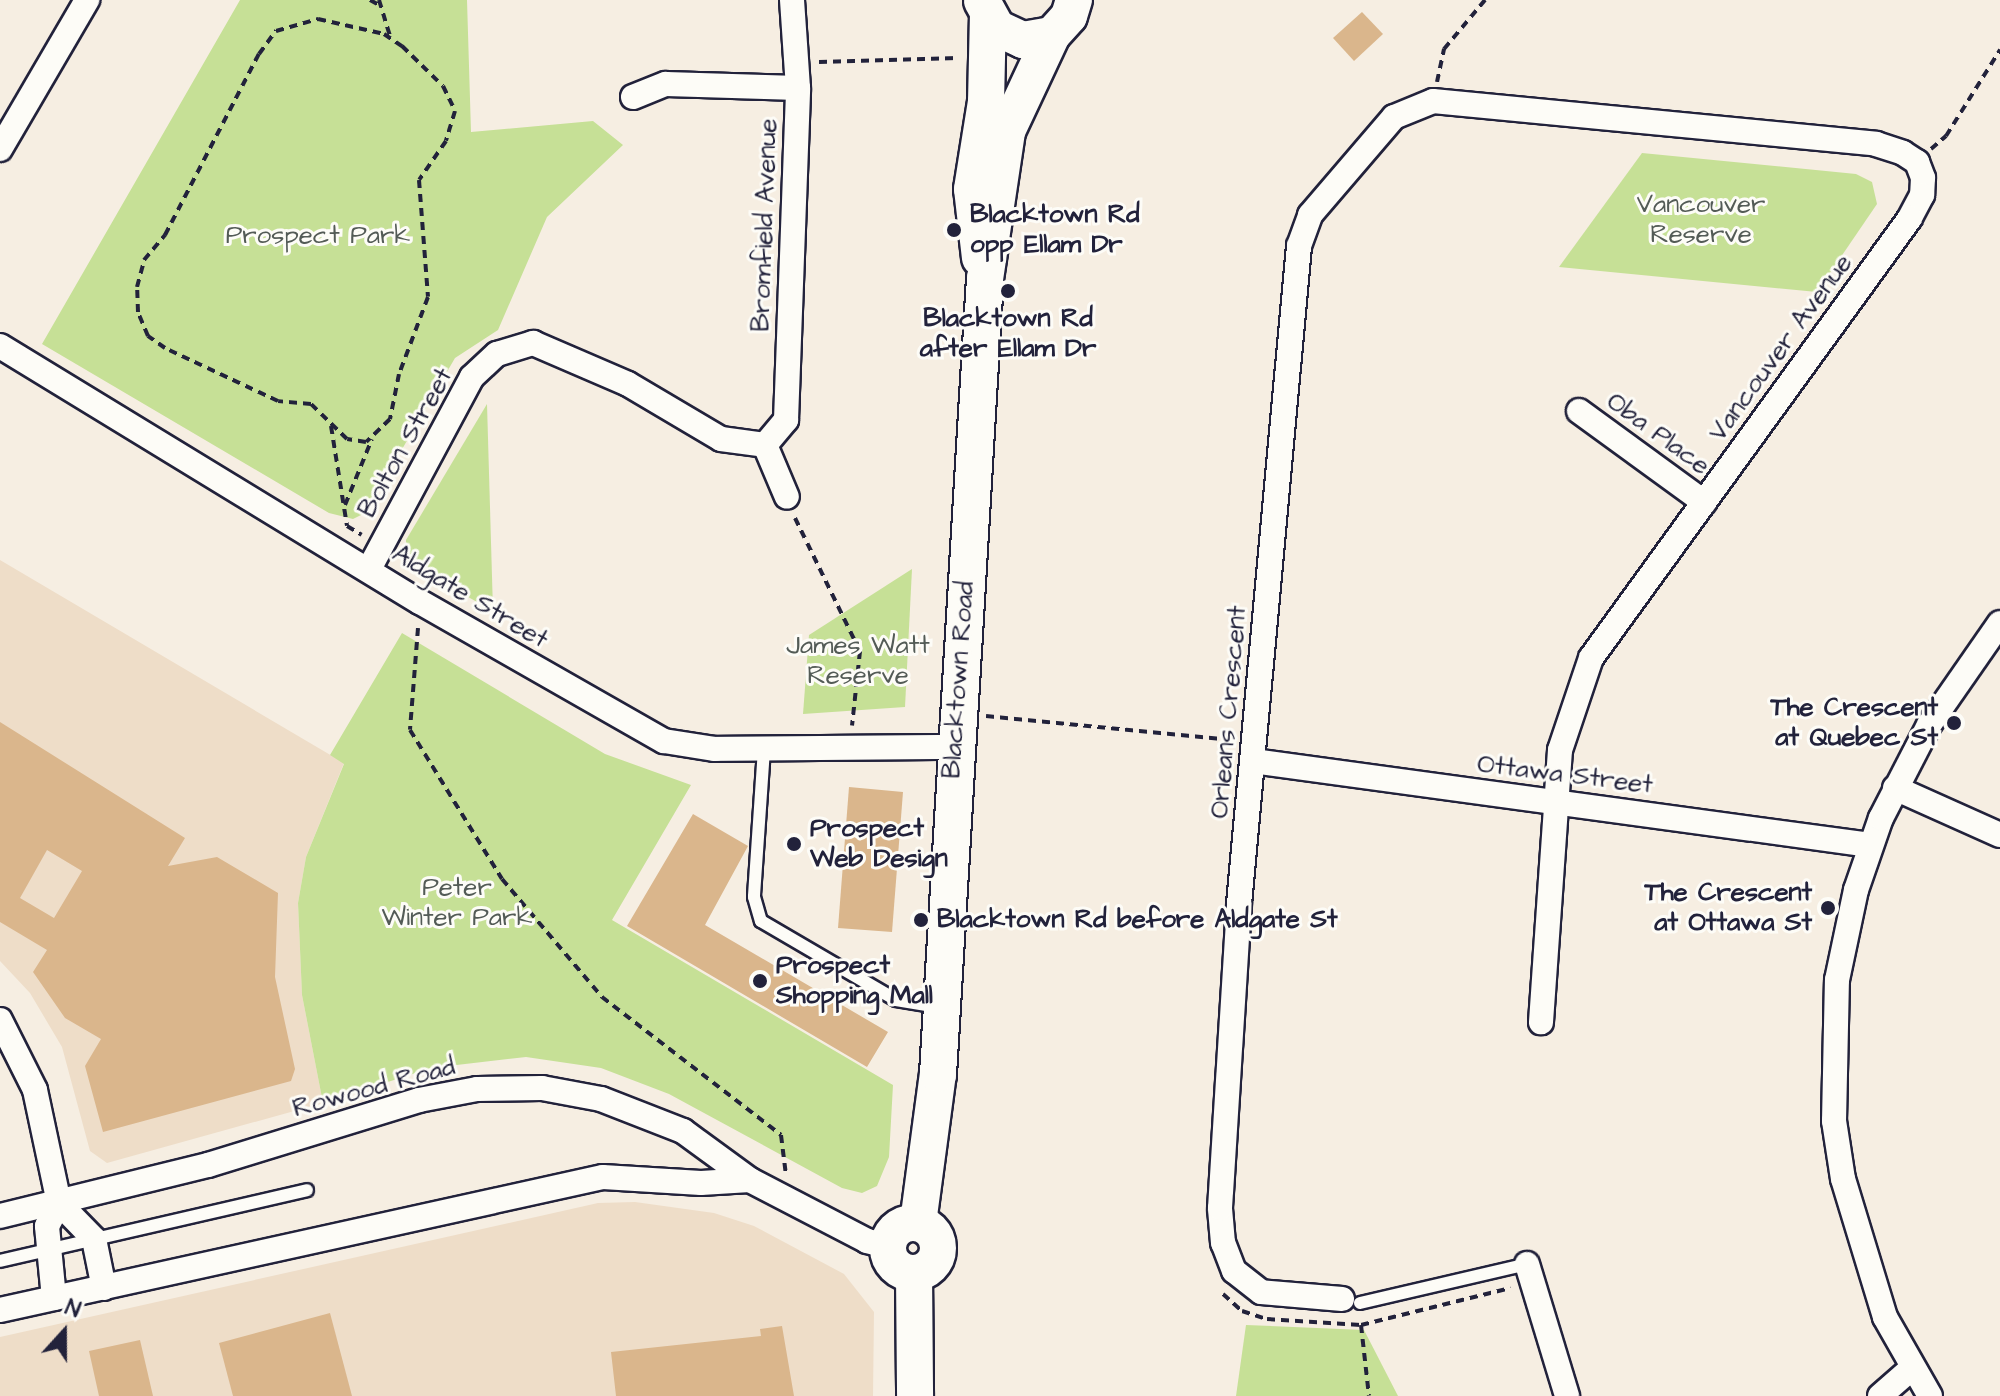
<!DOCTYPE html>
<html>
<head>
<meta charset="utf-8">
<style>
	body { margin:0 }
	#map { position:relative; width:2000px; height:1396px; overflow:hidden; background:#f6eee2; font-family:"Architects Daughter",sans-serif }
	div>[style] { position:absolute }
	.built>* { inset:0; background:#eeddc8 }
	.green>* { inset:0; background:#c6e096 }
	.building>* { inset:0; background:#dab68c }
	.path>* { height:4px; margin-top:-2px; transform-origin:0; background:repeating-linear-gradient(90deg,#22223b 0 8px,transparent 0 14px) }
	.roads { filter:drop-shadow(2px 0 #22223b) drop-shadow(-2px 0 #22223b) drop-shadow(0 2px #22223b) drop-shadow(0 -2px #22223b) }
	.lane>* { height:12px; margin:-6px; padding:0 6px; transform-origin:6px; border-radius:6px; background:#fdfcf7 }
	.street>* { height:24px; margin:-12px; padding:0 12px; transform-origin:12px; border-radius:12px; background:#fdfcf7 }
	.secondary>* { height:36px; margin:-18px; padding:0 18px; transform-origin:18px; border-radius:18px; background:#fdfcf7 }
	.secondary>.ring { margin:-18px; padding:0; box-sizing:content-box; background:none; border:36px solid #fdfcf7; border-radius:50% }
	.dots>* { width:22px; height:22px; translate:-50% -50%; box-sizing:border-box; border:4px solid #fdfcf7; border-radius:50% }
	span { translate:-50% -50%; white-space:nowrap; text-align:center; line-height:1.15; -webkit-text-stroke:6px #fdfcf7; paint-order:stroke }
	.park-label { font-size:26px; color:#535b56 }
	.poi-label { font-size:26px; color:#22223b; font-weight:700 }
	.left { translate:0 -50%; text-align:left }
	.right { translate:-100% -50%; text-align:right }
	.street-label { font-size:26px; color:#22223b }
	.north { position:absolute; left:24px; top:1292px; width:80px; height:80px; -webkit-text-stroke:6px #fdfcf7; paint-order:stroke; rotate:21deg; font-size:22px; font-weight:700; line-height:32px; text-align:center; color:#22223b }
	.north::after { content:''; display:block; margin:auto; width:28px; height:36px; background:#22223b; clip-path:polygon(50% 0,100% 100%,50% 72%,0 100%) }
</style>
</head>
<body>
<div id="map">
	<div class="built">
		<div style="clip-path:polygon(0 560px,344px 763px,306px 857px,298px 903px,302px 995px,323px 1103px,107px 1163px,90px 1151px,62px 1047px,30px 993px,0 961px)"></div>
		<div style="clip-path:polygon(635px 1202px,714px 1213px,754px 1226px,844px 1274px,874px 1312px,873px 1396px,0 1396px,0 1337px,598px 1203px)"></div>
	</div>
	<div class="green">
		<div style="clip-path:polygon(240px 0,467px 0,471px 132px,593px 121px,623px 145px,547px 217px,498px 330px,455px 358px,365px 513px,353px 519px,329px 513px,42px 344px)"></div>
		<div style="clip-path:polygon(1642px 153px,1856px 174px,1872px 182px,1877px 204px,1817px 292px,1559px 267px)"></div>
		<div style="clip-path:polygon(487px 404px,493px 611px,406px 562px,406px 540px)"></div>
		<div style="clip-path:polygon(912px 569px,905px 707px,803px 714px,809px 635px)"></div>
		<div style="clip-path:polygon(402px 633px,605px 754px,691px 785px,612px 920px,893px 1085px,889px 1157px,877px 1186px,862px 1193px,842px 1188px,669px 1094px,601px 1068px,526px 1057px,431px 1068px,323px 1103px,302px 995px,298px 903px,306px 857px,344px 764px,330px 755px)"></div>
		<div style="clip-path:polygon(1246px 1325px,1364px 1330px,1398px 1396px,1236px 1396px)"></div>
	</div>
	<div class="building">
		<div style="clip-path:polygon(1362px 12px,1383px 34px,1354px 61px,1333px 38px)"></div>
		<div style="clip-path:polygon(evenodd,0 722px,185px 838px,168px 866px,217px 857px,278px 893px,275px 977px,295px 1069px,291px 1081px,103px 1132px,85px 1066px,101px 1039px,65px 1018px,33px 972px,47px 950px,0 922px,0 722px,47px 850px,82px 871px,54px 918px,20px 898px,47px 850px)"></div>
		<div style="clip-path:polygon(849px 787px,903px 792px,892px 932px,838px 928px)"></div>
		<div style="clip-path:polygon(693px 814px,748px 846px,705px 925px,888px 1032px,867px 1067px,627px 926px)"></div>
		<div style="clip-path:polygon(330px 1313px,352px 1396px,233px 1396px,219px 1343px)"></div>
		<div style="clip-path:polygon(782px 1326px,794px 1396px,616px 1396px,611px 1352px,761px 1336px,760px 1329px)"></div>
		<div style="clip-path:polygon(140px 1340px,153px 1396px,99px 1396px,89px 1351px)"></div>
	</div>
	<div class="path">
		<div style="left:370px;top:0;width:13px;rotate:29deg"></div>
		<div style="left:379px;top:0;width:39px;rotate:73deg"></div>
		<div style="left:318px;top:19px;width:68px;rotate:12.8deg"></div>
		<div style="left:384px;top:34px;width:22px;rotate:34deg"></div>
		<div style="left:402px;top:46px;width:57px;rotate:44.3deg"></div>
		<div style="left:443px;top:86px;width:28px;rotate:64deg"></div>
		<div style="left:455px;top:111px;width:31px;rotate:107deg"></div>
		<div style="left:446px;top:141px;width:47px;rotate:124.7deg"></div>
		<div style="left:419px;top:180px;width:117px;rotate:85.6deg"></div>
		<div style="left:428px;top:297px;width:82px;rotate:110.6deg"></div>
		<div style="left:399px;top:374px;width:46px;rotate:101.3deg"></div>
		<div style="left:390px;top:419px;width:33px;rotate:136deg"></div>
		<div style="left:366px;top:442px;width:19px;rotate:-171deg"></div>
		<div style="left:347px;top:439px;width:50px;rotate:-135.8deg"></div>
		<div style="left:311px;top:404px;width:33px;rotate:-175deg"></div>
		<div style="left:278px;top:401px;width:125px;rotate:-154.9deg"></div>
		<div style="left:165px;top:348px;width:21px;rotate:-145deg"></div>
		<div style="left:148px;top:336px;width:26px;rotate:-113deg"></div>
		<div style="left:138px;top:312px;width:25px;rotate:-92deg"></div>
		<div style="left:137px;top:287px;width:28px;rotate:-75deg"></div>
		<div style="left:144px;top:260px;width:33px;rotate:-50deg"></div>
		<div style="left:165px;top:235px;width:204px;rotate:-62.6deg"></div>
		<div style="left:259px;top:54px;width:29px;rotate:-54deg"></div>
		<div style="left:276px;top:31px;width:44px;rotate:-15.9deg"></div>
		<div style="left:819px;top:62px;width:139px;rotate:-1.6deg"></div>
		<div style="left:1437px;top:82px;width:34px;rotate:-78deg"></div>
		<div style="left:1444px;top:49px;width:64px;rotate:-50.1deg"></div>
		<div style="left:1931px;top:149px;width:20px;rotate:-41deg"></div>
		<div style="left:1946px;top:136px;width:102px;rotate:-57.9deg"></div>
		<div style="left:331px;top:426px;width:101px;rotate:80.9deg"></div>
		<div style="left:347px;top:526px;width:17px;rotate:31deg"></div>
		<div style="left:345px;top:505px;width:71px;rotate:-67.8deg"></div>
		<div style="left:795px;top:518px;width:148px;rotate:64deg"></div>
		<div style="left:860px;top:651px;width:75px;rotate:96.1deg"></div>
		<div style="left:418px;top:628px;width:102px;rotate:94.5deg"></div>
		<div style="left:410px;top:730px;width:175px;rotate:58.3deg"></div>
		<div style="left:502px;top:879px;width:155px;rotate:49.7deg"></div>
		<div style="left:602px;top:997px;width:226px;rotate:37.6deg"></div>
		<div style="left:781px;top:1135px;width:40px;rotate:82.9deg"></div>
		<div style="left:986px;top:716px;width:247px;rotate:5.6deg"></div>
		<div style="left:1223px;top:1294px;width:25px;rotate:42deg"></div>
		<div style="left:1242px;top:1311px;width:26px;rotate:18deg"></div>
		<div style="left:1267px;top:1319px;width:94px;rotate:3.7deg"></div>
		<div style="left:1361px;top:1325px;width:154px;rotate:-13.9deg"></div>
		<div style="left:1361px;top:1325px;width:71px;rotate:83.6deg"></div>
	</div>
	<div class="roads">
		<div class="lane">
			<div style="left:764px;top:749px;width:148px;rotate:93.9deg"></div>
			<div style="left:754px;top:897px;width:25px;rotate:74deg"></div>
			<div style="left:761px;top:921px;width:156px;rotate:30.3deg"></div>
			<div style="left:896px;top:1000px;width:43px;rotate:9.5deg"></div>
			<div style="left:0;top:1261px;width:315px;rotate:-13deg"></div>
			<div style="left:1360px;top:1303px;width:171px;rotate:-13.1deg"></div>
		</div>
		<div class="street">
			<div style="left:633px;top:97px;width:35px;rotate:-22deg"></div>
			<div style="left:666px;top:84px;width:132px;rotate:1.7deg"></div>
			<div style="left:0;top:149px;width:173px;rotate:-59.7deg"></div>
			<div style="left:0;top:346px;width:492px;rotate:31.4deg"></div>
			<div style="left:420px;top:602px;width:281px;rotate:29.7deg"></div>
			<div style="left:664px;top:741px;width:52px;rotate:8.9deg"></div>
			<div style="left:715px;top:749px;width:240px;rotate:-0.5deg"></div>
			<div style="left:1579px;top:411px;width:155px;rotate:36.1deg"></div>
			<div style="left:765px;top:445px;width:33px;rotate:-50deg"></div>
			<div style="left:786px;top:420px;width:332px;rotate:-87.9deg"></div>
			<div style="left:798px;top:88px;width:88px;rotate:-93.9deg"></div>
			<div style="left:765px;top:445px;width:56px;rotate:67.1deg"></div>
			<div style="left:369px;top:569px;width:218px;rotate:-61.8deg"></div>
			<div style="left:472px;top:377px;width:34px;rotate:-43deg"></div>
			<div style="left:497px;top:354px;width:38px;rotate:-17deg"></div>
			<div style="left:533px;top:343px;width:103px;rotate:23.3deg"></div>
			<div style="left:628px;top:384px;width:108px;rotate:30.6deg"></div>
			<div style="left:721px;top:439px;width:44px;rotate:7.8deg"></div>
			<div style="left:1253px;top:761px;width:623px;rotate:7.75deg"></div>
			<div style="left:1895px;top:788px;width:115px;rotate:24.1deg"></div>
			<div style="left:0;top:1020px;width:78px;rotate:63.4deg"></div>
			<div style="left:35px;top:1090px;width:116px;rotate:78deg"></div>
			<div style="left:59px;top:1203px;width:50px;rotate:45.8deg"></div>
			<div style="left:94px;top:1239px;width:50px;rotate:78.5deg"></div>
			<div style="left:0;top:1216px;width:214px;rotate:-13.8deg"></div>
			<div style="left:208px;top:1165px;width:221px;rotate:-17.1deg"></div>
			<div style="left:419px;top:1100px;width:59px;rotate:-10.7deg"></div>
			<div style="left:477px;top:1089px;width:65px;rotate:-0.9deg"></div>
			<div style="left:542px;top:1088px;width:60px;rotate:10.6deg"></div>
			<div style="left:601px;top:1099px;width:88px;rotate:21.3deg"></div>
			<div style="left:683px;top:1131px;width:83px;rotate:36.2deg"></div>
			<div style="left:750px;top:1180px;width:132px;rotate:27.5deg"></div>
			<div style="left:867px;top:1241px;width:21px;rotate:14deg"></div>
			<div style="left:1527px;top:1264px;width:138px;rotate:73.1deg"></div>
			<div style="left:54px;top:1298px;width:72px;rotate:-95.6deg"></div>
			<div style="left:47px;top:1226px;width:26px;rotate:-62deg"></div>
			<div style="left:1342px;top:1299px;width:81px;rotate:-175.1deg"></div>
			<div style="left:1261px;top:1292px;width:34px;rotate:-142deg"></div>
			<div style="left:1234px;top:1271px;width:30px;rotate:-111deg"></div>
			<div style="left:1223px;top:1243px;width:35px;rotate:-95deg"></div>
			<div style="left:1220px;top:1208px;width:305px;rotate:-86.4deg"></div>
			<div style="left:1239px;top:904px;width:661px;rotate:-84.79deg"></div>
			<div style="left:1299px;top:246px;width:33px;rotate:-70deg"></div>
			<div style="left:1310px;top:215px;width:129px;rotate:-49.4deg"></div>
			<div style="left:1394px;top:117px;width:42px;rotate:-22.3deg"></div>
			<div style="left:1433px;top:101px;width:445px;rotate:5.5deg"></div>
			<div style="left:1876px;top:144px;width:28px;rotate:18deg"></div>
			<div style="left:1903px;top:153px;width:17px;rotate:33deg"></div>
			<div style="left:1917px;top:162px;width:17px;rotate:69deg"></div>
			<div style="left:1923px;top:178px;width:17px;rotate:93deg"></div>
			<div style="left:1922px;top:195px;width:26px;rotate:118deg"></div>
			<div style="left:1910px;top:218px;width:543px;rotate:125.94deg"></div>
			<div style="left:1591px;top:658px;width:97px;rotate:108.6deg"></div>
			<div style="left:1560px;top:750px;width:273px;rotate:94deg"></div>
			<div style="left:0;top:1310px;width:617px;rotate:-12.44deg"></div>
			<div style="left:603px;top:1177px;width:98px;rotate:3.5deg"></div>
			<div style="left:701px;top:1183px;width:49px;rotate:-3.5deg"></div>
			<div style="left:1880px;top:1396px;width:41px;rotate:-41.1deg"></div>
			<div style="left:1930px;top:1396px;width:91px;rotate:-119.7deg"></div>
			<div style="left:1885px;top:1317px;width:144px;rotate:-106.9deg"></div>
			<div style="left:1843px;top:1179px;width:59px;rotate:-98.8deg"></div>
			<div style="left:1834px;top:1121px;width:141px;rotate:-88.8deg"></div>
			<div style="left:1837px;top:980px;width:92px;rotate:-78.1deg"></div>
			<div style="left:1856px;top:890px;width:76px;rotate:-70.9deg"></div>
			<div style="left:1881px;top:818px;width:105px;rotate:-62.7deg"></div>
			<div style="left:1929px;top:725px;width:124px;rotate:-55.2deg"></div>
		</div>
		<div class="secondary">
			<div style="left:982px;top:1px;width:31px;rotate:61deg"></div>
			<div style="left:997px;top:28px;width:29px;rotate:25deg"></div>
			<div style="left:1023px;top:40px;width:29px;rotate:-10deg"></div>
			<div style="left:1052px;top:35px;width:25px;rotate:-48deg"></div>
			<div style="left:1069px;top:16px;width:17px;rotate:-73deg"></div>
			<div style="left:980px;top:258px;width:69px;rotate:-96.6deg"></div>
			<div style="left:972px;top:189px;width:88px;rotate:-80.9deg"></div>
			<div style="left:986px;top:102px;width:86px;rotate:-88.7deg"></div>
			<div class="ring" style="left:888px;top:1223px;width:14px;height:14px"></div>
			<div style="left:918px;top:1223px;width:150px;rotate:-82.4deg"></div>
			<div style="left:938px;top:1074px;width:796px;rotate:-86.62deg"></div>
			<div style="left:985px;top:279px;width:150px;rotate:-81.5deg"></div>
			<div style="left:1007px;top:131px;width:106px;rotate:-64.9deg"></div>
			<div style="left:914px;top:1274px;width:122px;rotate:89.5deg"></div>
		</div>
	</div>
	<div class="dots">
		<div style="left:954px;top:230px;background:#22223b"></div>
		<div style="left:1008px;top:291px;background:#22223b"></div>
		<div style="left:1954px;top:723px;background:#22223b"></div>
		<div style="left:794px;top:844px;background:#22223b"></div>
		<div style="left:1828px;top:908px;background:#22223b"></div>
		<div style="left:921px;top:920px;background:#22223b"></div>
		<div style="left:760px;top:981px;background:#22223b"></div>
	</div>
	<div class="park-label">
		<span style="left:1701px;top:220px">Vancouver<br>Reserve</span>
		<span style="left:318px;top:236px">Prospect Park</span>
		<span style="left:858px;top:661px">James Watt<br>Reserve</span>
		<span style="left:457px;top:903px">Peter<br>Winter Park</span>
	</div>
	<div class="poi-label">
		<span class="left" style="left:970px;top:230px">Blacktown Rd<br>opp Ellam Dr</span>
		<span style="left:1008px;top:334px">Blacktown Rd<br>after Ellam Dr</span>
		<span class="right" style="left:1938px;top:723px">The Crescent<br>at Quebec St</span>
		<span class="left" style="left:810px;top:844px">Prospect<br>Web Design</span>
		<span class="right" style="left:1812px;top:908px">The Crescent<br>at Ottawa St</span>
		<span class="left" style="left:937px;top:920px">Blacktown Rd before Aldgate St</span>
		<span class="left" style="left:776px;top:981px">Prospect<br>Shopping Mall</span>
	</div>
	<div class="street-label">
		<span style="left:765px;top:225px;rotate:-88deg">Bromfield Avenue</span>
		<span style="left:1781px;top:348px;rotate:-54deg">Vancouver Avenue</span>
		<span style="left:1658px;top:434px;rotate:36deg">Oba Place</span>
		<span style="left:406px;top:443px;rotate:-61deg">Bolton Street</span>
		<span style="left:470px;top:597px;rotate:31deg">Aldgate Street</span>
		<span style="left:959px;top:680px;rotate:-86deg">Blacktown Road</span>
		<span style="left:1229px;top:712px;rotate:-85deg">Orleans Crescent</span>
		<span style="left:1565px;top:775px;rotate:7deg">Ottawa Street</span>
		<span style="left:374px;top:1088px;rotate:-15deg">Rowood Road</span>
	</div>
	<div class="north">N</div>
</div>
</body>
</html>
